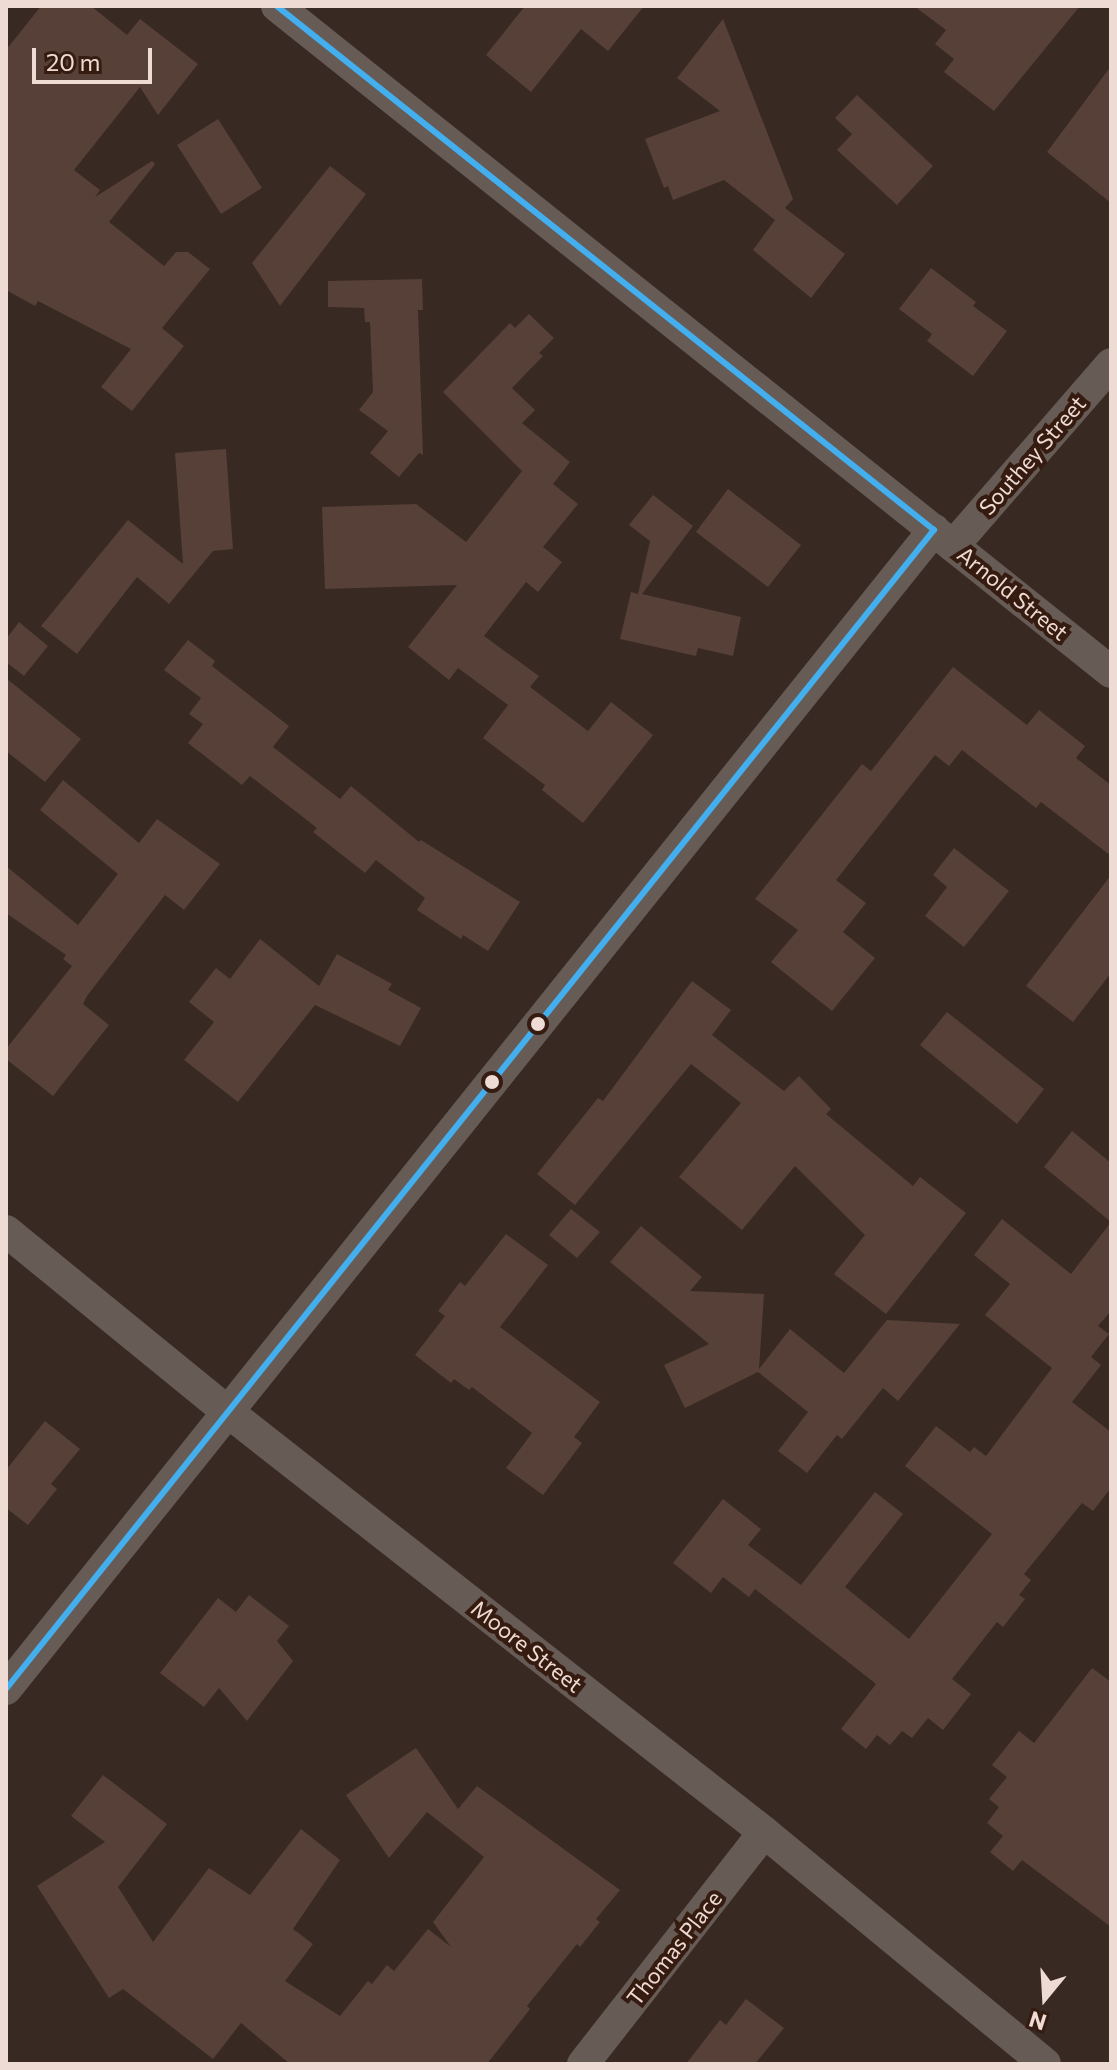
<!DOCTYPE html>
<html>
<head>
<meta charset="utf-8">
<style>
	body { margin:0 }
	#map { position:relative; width:1117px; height:2070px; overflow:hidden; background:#382923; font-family:Commissioner,sans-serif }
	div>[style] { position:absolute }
	.building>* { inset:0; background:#564037 }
	.minor>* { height:32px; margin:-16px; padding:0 16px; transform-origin:16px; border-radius:16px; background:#675b56 }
	.bus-1>* { height:6px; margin:-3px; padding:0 3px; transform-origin:3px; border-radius:3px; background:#44afee }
	.dots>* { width:22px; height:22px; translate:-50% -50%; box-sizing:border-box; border:4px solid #361b11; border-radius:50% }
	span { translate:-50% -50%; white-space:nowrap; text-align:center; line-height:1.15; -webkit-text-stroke:8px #361b11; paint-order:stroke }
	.street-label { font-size:22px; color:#eedbd3 }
	.frame { position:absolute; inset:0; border:8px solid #eedbd3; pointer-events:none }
	.north { position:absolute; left:1005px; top:1958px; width:80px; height:80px; -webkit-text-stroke:6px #361b11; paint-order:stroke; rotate:198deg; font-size:22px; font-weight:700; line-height:32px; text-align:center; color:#eedbd3 }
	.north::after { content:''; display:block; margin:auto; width:28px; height:36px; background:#eedbd3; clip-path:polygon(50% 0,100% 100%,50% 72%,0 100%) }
	.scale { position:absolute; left:32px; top:48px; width:120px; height:36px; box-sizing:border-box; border:4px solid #eedbd3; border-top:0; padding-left:10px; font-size:24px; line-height:28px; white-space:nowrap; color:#eedbd3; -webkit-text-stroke:6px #361b11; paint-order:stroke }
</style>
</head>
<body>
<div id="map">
	<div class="building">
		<div style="clip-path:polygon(41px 6px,91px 6px,127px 35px,140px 19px,198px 64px,158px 115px,140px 87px,74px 170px,100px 190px,95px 197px,152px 161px,155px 164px,109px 222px,164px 266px,176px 252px,188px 252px,210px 269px,162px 328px,184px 346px,132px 411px,101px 387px,131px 349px,38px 301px,35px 306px,6px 290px,6px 50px)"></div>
		<div style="clip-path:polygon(525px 6px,644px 6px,608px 51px,581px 29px,531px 92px,486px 55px)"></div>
		<div style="clip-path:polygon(914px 6px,1080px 6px,994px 111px,944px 72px,954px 59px,935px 44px,946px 30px)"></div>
		<div style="clip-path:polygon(723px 19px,793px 199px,785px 208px,845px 254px,811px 298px,753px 250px,775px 220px,724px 180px,673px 200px,668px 186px,664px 188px,645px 139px,720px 111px,677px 78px)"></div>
		<div style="clip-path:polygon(1111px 66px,1111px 203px,1047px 152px)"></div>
		<div style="clip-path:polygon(857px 95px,933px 166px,897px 205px,837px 150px,852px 134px,835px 118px)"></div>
		<div style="clip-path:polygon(218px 119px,262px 188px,221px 214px,177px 145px)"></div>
		<div style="clip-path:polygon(330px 166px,366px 194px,280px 306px,252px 263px)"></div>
		<div style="clip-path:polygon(931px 268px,976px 302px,973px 306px,1007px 331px,973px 376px,927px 341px,932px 334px,899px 309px)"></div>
		<div style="clip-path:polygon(422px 279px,423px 310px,418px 310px,423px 455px,419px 453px,399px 477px,370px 453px,388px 431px,359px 410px,373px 392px,370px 322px,365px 322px,364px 308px,328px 307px,328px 281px)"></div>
		<div style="clip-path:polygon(529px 314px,554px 338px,539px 353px,543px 356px,512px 388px,535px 410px,522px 423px,570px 462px,553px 484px,578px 504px,543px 547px,562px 562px,538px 592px,526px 582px,484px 636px,539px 676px,530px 687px,588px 731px,611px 702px,653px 735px,583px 823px,542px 790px,545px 785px,483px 738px,508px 705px,458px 668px,449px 680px,408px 647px,457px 585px,325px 589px,322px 507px,416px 504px,466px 542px,522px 471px,443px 392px,510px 323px,515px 328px)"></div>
		<div style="clip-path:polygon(226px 449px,233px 549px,213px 551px,169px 604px,137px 577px,77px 654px,41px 626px,128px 520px,183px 564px,175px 453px)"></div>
		<div style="clip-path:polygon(728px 489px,801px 545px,768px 587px,696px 532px)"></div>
		<div style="clip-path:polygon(653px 495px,693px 526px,642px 594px,741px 617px,733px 656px,698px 648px,696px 656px,620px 639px,631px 592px,638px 594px,650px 541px,629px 525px)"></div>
		<div style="clip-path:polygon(19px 622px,48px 646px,24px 676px,6px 662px,6px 639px)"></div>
		<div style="clip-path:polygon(188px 640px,215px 661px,212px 666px,289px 726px,273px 747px,340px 799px,351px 786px,419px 842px,421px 840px,520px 902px,488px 951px,463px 935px,461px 939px,417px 910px,425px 898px,376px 860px,365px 873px,313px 832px,317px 828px,250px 776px,242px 785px,188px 743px,203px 724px,189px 714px,201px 698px,164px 670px)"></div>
		<div style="clip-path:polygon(953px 667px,1027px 725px,1039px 710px,1085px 746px,1076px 758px,1111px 785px,1111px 856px,1041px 802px,1036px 808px,962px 750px,949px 766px,935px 755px,836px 880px,866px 903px,843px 932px,875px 958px,832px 1011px,771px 962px,798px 930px,755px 899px,862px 764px,871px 771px)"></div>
		<div style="clip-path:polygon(6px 678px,81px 739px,45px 782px,6px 751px)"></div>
		<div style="clip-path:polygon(63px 780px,139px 843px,157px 819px,220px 864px,184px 910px,165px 895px,87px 996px,83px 1004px,109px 1025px,53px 1096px,6px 1059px,6px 1049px,72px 966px,63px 959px,66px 955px,6px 913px,6px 866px,78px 925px,118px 874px,40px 810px)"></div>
		<div style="clip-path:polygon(954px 848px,1009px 891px,964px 947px,925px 916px,947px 887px,933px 875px)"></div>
		<div style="clip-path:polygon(1111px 875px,1111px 973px,1073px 1022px,1026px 986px)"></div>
		<div style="clip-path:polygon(260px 939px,319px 986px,337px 954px,392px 984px,388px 990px,421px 1008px,400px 1046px,315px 1005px,238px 1102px,184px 1060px,214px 1022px,189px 1002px,216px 968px,230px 979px)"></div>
		<div style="clip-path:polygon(692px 981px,731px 1010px,712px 1035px,784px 1091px,799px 1076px,831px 1109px,826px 1114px,913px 1186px,920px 1177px,966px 1213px,886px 1314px,834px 1274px,865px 1235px,795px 1166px,742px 1230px,679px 1177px,741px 1103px,691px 1064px,575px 1205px,537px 1174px,598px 1098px,603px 1101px)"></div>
		<div style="clip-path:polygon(947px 1012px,1044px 1089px,1017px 1124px,920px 1045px)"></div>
		<div style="clip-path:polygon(1072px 1131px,1111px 1163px,1111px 1311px,1098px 1326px,1109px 1334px,1091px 1357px,1101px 1365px,1072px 1402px,1111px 1432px,1111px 1488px,1093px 1511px,1082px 1503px,1024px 1574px,1031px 1580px,1019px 1595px,1025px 1599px,1003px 1627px,997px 1622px,952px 1679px,971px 1694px,943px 1730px,928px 1718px,912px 1738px,902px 1731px,890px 1745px,877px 1735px,866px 1749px,841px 1729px,876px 1684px,755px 1589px,749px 1597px,723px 1577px,711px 1593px,673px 1563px,723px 1499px,761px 1529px,748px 1545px,801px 1585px,875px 1492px,903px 1514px,845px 1587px,909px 1639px,992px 1534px,905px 1466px,936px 1426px,970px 1452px,974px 1447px,986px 1456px,1052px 1368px,985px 1315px,1010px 1284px,974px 1255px,1002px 1219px,1071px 1274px,1111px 1222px,1044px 1167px)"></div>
		<div style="clip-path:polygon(571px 1209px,600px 1232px,577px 1258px,549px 1235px)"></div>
		<div style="clip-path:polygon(641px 1226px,702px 1277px,690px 1291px,764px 1294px,759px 1369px,790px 1329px,844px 1373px,887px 1320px,960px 1324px,898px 1401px,883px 1388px,842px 1439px,837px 1435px,807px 1473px,778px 1451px,808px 1412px,758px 1372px,685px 1408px,664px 1365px,709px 1344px,610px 1262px)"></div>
		<div style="clip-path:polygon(506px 1234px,548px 1265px,500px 1327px,600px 1402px,574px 1437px,582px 1443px,543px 1495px,506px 1468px,532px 1433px,472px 1387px,469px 1390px,454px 1379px,451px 1383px,415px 1355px,445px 1316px,438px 1311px,460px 1282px,465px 1286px)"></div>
		<div style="clip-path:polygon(45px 1421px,80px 1449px,51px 1484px,57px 1489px,28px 1525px,6px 1508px,6px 1470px)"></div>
		<div style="clip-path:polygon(249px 1595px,289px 1626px,277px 1641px,293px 1661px,247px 1721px,219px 1688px,204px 1707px,160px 1673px,218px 1598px,236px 1612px)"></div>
		<div style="clip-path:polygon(1092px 1668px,1111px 1682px,1111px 1927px,1022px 1860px,1013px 1871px,990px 1852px,1003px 1836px,987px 1823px,999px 1807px,989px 1799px,1007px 1777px,992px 1765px,1019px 1731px,1034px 1743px)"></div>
		<div style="clip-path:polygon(416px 1748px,458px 1809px,477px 1786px,620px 1890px,596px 1919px,600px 1922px,580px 1947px,577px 1944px,527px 2006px,530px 2009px,487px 2064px,290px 2064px,241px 2023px,213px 2059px,123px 1989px,109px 1998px,37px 1886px,105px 1842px,71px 1816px,103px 1775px,167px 1824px,118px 1887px,153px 1942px,209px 1868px,250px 1895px,301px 1829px,340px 1860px,293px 1929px,313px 1944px,285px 1981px,340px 2016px,368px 1981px,372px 1984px,387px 1965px,394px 1971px,428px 1929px,451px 1947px,433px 1922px,484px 1857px,427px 1812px,389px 1858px,346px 1795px)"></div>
		<div style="clip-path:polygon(746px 1999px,784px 2028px,755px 2064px,686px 2064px,720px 2020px,726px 2025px)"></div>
	</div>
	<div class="minor">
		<div style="left:277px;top:6px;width:1067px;rotate:38.61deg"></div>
		<div style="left:953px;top:546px;width:241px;rotate:-49deg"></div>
		<div style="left:6px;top:1231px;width:286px;rotate:39.2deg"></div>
		<div style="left:228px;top:1412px;width:681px;rotate:38.08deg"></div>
		<div style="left:764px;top:1832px;width:364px;rotate:39.5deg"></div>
		<div style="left:6px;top:1689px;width:1485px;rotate:-51.32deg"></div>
		<div style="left:583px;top:2064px;width:294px;rotate:-52deg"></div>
	</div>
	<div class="bus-1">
		<div style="left:6px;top:1689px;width:1485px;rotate:-51.32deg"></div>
		<div style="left:934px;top:530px;width:840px;rotate:-141.43deg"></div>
	</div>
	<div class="dots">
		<div style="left:538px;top:1024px;background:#eedbd3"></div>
		<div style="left:492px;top:1082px;background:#eedbd3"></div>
	</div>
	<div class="street-label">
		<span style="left:1032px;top:455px;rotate:-49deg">Southey Street</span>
		<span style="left:1013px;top:593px;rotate:39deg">Arnold Street</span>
		<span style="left:527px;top:1646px;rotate:38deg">Moore Street</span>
		<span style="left:674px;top:1948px;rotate:-52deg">Thomas Place</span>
	</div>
	<div class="frame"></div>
	<div class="north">N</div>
	<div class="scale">20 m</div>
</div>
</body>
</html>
